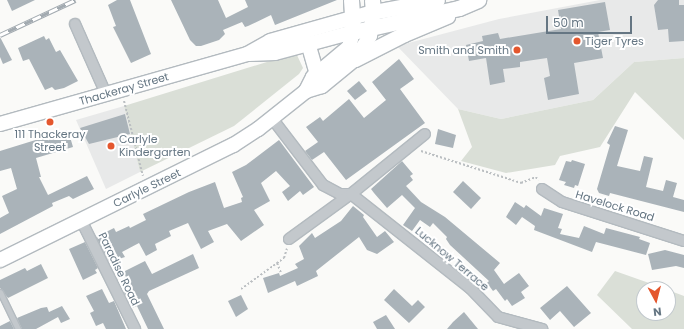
<!DOCTYPE html>
<html>
<head>
<meta charset="utf-8">
<style>
	body { margin:0 }
	#map { position:relative; width:684px; height:329px; overflow:hidden; background:#fafaf8; font-family:Poppins,sans-serif }
	div>[style] { position:absolute }
	.built>* { inset:0; background:#e8e9e9 }
	.green>* { inset:0; background:#dadfd7 }
	.building>* { inset:0; background:#aab3b9 }
	.path>* { height:2px; margin-top:-1px; transform-origin:0; background:repeating-linear-gradient(90deg,#bbbfc2 0 2px,transparent 0 4px) }
	.roads { filter:drop-shadow(1px 0 #b3babf) drop-shadow(-1px 0 #b3babf) drop-shadow(0 1px #b3babf) drop-shadow(0 -1px #b3babf) }
	.lane>* { height:5px; margin:-2.5px; padding:0 2.5px; transform-origin:2.5px; border-radius:2.5px; background:#c3c8cc }
	.street>* { height:10px; margin:-5px; padding:0 5px; transform-origin:5px; border-radius:5px; background:#c3c8cc }
	.secondary>* { height:14px; margin:-7px; padding:0 7px; transform-origin:7px; border-radius:7px; background:#fff }
	.primary>* { height:15px; margin:-7.5px; padding:0 7.5px; transform-origin:7.5px; border-radius:7.5px; background:#fff }
	.rail>* { height:4.5px; margin-top:-2.25px; transform-origin:0; background:repeating-linear-gradient(90deg,#fff 0 9px,#a2aab0 0 18px); box-sizing:border-box; border-block:1px solid #a2aab0 }
	.dots>* { width:11px; height:11px; translate:-50% -50%; box-sizing:border-box; border:2px solid #fff; border-radius:50% }
	span { translate:-50% -50%; white-space:nowrap; text-align:center; line-height:1.15; -webkit-text-stroke:4px #fff; paint-order:stroke }
	.poi-label { font-size:11px; color:#657683 }
	.left { translate:0 -50%; text-align:left }
	.right { translate:-100% -50%; text-align:right }
	.street-label { font-size:11px; color:#657683 }
	.north { position:absolute; left:636px; top:281px; width:40px; height:40px; box-sizing:border-box; background:#fff; border:1px solid #c1c8cd; border-radius:50%; rotate:173deg; font-size:11px; font-weight:700; line-height:16px; text-align:center; color:#657683 }
	.north::after { content:''; display:block; margin:auto; width:14px; height:18px; background:#e4572e; clip-path:polygon(50% 0,100% 100%,50% 72%,0 100%) }
	.scale { position:absolute; left:546px; top:16px; width:86px; height:18px; box-sizing:border-box; border:2px solid #657683; border-top:0; padding-left:5px; font-size:12px; line-height:14px; white-space:nowrap; color:#657683; -webkit-text-stroke:3px #fff; paint-order:stroke }
</style>
</head>
<body>
<div id="map">
	<div class="built">
		<div style="clip-path:polygon(600px 0,684px 0,684px 58px,634px 62px,593px 100px,501px 119px,458px 109px,397px 46px,499px 19px)"></div>
		<div style="clip-path:polygon(124px 106px,140px 172px,106px 189px,76px 120px)"></div>
	</div>
	<div class="green">
		<div style="clip-path:polygon(296px 53px,303px 68px,299px 74px,234px 126px,140px 172px,124px 106px)"></div>
		<div style="clip-path:polygon(684px 58px,684px 140px,635px 92px,600px 147px,560px 156px,555px 165px,506px 173px,461px 161px,472px 147px,458px 109px,501px 119px,593px 100px,634px 62px)"></div>
		<div style="clip-path:polygon(615px 271px,666px 289px,644px 289px,644px 313px,668px 313px,668px 290px,684px 296px,684px 329px,632px 329px,597px 295px)"></div>
	</div>
	<div class="building">
		<div style="clip-path:polygon(7px 0,35px 0,12px 11px)"></div>
		<div style="clip-path:polygon(117px 0,130px 0,151px 54px,131px 63px,113px 27px,116px 26px,108px 5px)"></div>
		<div style="clip-path:polygon(171px 0,218px 0,226px 18px,248px 7px,245px 0,337px 0,275px 25px,271px 15px,248px 26px,245px 27px,242px 22px,223px 30px,225px 34px,219px 40px,201px 46px,196px 46px,190px 40px)"></div>
		<div style="clip-path:polygon(658px 0,679px 0,679px 5px,684px 5px,684px 41px,669px 42px,668px 29px,658px 30px,654px 5px)"></div>
		<div style="clip-path:polygon(605px 2px,610px 30px,598px 32px,603px 58px,574px 63px,579px 94px,548px 100px,544px 78px,550px 76px,547px 58px,520px 62px,520px 67px,503px 69px,505px 82px,490px 85px,486px 58px,469px 61px,466px 45px,483px 41px,482px 36px,498px 33px,500px 39px,561px 29px,558px 10px)"></div>
		<div style="clip-path:polygon(44px 36px,46px 40px,49px 38px,56px 52px,60px 50px,78px 81px,64px 88px,55px 90px,52px 87px,45px 90px,29px 59px,23px 61px,18px 48px)"></div>
		<div style="clip-path:polygon(0 37px,12px 60px,3px 64px,0 57px)"></div>
		<div style="clip-path:polygon(399px 59px,414px 79px,400px 89px,425px 123px,346px 180px,324px 152px,312px 160px,305px 151px,318px 142px,306px 127px,320px 117px,323px 121px,349px 99px,364px 118px,386px 100px,372px 82px)"></div>
		<div style="clip-path:polygon(359px 81px,367px 91px,355px 100px,347px 91px)"></div>
		<div style="clip-path:polygon(125px 114px,130px 134px,89px 144px,80px 128px)"></div>
		<div style="clip-path:polygon(615px 126px,628px 130px,617px 166px,640px 171px,644px 156px,653px 158px,646px 187px,663px 191px,666px 180px,677px 183px,673px 197px,684px 200px,684px 212px,610px 193px,609px 196px,599px 193px,597px 189px,610px 145px,607px 143px)"></div>
		<div style="clip-path:polygon(438px 129px,456px 135px,453px 148px,435px 144px)"></div>
		<div style="clip-path:polygon(68px 130px,73px 147px,36px 158px,41px 177px,39px 177px,48px 195px,87px 176px,94px 189px,73px 199px,69px 196px,52px 203px,53px 206px,0 234px,0 218px,9px 213px,2px 196px,17px 189px,11px 168px,0 171px,0 151px)"></div>
		<div style="clip-path:polygon(279px 140px,314px 187px,303px 195px,300px 191px,288px 201px,282px 192px,290px 186px,276px 171px,261px 183px,270px 201px,254px 210px,264px 225px,241px 241px,227px 224px,208px 231px,214px 242px,201px 249px,188px 223px,169px 231px,171px 236px,155px 244px,157px 250px,146px 256px,139px 243px,122px 252px,125px 257px,109px 262px,96px 237px,114px 228px,116px 232px,129px 226px,130px 228px,146px 220px,143px 214px,189px 192px,215px 182px,224px 208px,242px 202px,241px 198px,243px 197px,232px 172px,246px 165px)"></div>
		<div style="clip-path:polygon(572px 160px,585px 164px,578px 186px,575px 185px,574px 188px,564px 185px,566px 182px,559px 180px,566px 161px,571px 162px)"></div>
		<div style="clip-path:polygon(402px 161px,413px 174px,410px 176px,413px 180px,406px 186px,421px 202px,445px 217px,500px 263px,494px 270px,504px 284px,519px 273px,529px 286px,521px 292px,525px 298px,512px 306px,507px 299px,505px 301px,496px 289px,493px 291px,487px 283px,489px 281px,450px 245px,446px 239px,447px 237px,433px 223px,430px 227px,420px 220px,412px 231px,403px 225px,415px 208px,402px 195px,387px 208px,374px 193px,371px 189px)"></div>
		<div style="clip-path:polygon(463px 181px,481px 198px,471px 209px,453px 192px)"></div>
		<div style="clip-path:polygon(515px 202px,524px 208px,526px 205px,541px 216px,544px 208px,563px 214px,558px 228px,562px 229px,560px 234px,579px 238px,584px 226px,604px 234px,606px 228px,640px 237px,639px 239px,650px 243px,646px 255px,596px 242px,592px 252px,534px 230px,535px 226px,522px 217px,516px 225px,506px 217px)"></div>
		<div style="clip-path:polygon(353px 206px,364px 215px,363px 217px,377px 237px,385px 231px,394px 242px,377px 254px,367px 250px,359px 237px,316px 271px,318px 276px,297px 286px,295px 281px,268px 293px,263px 278px,279px 273px,280px 276px,298px 268px,295px 264px,304px 259px,299px 246px,312px 233px,315px 238px,341px 221px)"></div>
		<div style="clip-path:polygon(85px 242px,98px 268px,95px 270px,97px 273px,83px 280px,69px 249px)"></div>
		<div style="clip-path:polygon(665px 250px,684px 255px,684px 268px,676px 266px,652px 270px,648px 254px)"></div>
		<div style="clip-path:polygon(193px 254px,199px 268px,149px 291px,147px 294px,164px 329px,148px 329px,137px 306px,132px 308px,125px 295px,120px 280px,126px 277px,123px 272px,145px 261px,152px 274px)"></div>
		<div style="clip-path:polygon(41px 264px,48px 278px,8px 298px,0 288px,0 280px,25px 268px,27px 271px)"></div>
		<div style="clip-path:polygon(567px 286px,591px 313px,574px 327px,560px 311px,550px 320px,540px 308px)"></div>
		<div style="clip-path:polygon(102px 289px,109px 303px,114px 301px,126px 329px,106px 329px,103px 323px,96px 326px,90px 313px,94px 311px,86px 296px)"></div>
		<div style="clip-path:polygon(394px 289px,412px 306px,418px 300px,425px 307px,409px 323px,384px 300px)"></div>
		<div style="clip-path:polygon(241px 295px,248px 309px,236px 317px,228px 301px)"></div>
		<div style="clip-path:polygon(62px 306px,70px 319px,61px 323px,58px 317px,36px 329px,22px 329px,17px 318px,41px 308px,47px 307px,49px 312px)"></div>
		<div style="clip-path:polygon(464px 312px,478px 329px,447px 329px,453px 322px)"></div>
		<div style="clip-path:polygon(386px 315px,395px 329px,377px 329px,373px 322px)"></div>
		<div style="clip-path:polygon(10px 321px,14px 329px,0 329px,0 326px)"></div>
	</div>
	<div class="path">
		<div style="left:124px;top:101px;width:77px;rotate:75.8deg"></div>
		<div style="left:421px;top:151px;width:105px;rotate:17.7deg"></div>
		<div style="left:521px;top:183px;width:16px;rotate:-22deg"></div>
		<div style="left:536px;top:177px;width:4px;rotate:63deg"></div>
		<div style="left:277px;top:263px;width:11px;rotate:68deg"></div>
		<div style="left:241px;top:289px;width:53px;rotate:-35.8deg"></div>
		<div style="left:284px;top:258px;width:10px;rotate:-73deg"></div>
	</div>
	<div class="roads">
		<div class="lane">
			<div style="left:0;top:292px;width:41px;rotate:64.1deg"></div>
		</div>
		<div class="street">
			<div style="left:75px;top:24px;width:77px;rotate:66.1deg"></div>
			<div style="left:271px;top:117px;width:86px;rotate:52.6deg"></div>
			<div style="left:323px;top:185px;width:19px;rotate:28deg"></div>
			<div style="left:340px;top:194px;width:11px"></div>
			<div style="left:351px;top:194px;width:95px;rotate:-39deg"></div>
			<div style="left:542px;top:189px;width:24px;rotate:33deg"></div>
			<div style="left:562px;top:202px;width:128px;rotate:17.7deg"></div>
			<div style="left:81px;top:220px;width:122px;rotate:63.6deg"></div>
			<div style="left:289px;top:239px;width:77px;rotate:-36deg"></div>
			<div style="left:351px;top:194px;width:152px;rotate:38.3deg"></div>
			<div style="left:470px;top:288px;width:40px;rotate:46deg"></div>
			<div style="left:498px;top:317px;width:46px;rotate:15.3deg"></div>
		</div>
		<div class="secondary">
			<div style="left:308px;top:43px;width:32px;rotate:74deg"></div>
			<div style="left:249px;top:54px;width:26px;rotate:-2deg"></div>
			<div style="left:275px;top:53px;width:81px;rotate:-15.1deg"></div>
			<div style="left:353px;top:32px;width:16px;rotate:105deg"></div>
			<div style="left:349px;top:47px;width:47px;rotate:140.2deg"></div>
			<div style="left:313px;top:77px;width:16px;rotate:117deg"></div>
			<div style="left:0;top:124px;width:257px;rotate:-15.8deg"></div>
			<div style="left:247px;top:54px;width:26px;rotate:-29deg"></div>
			<div style="left:270px;top:41px;width:107px;rotate:-15.7deg"></div>
			<div style="left:373px;top:12px;width:24px;rotate:97deg"></div>
			<div style="left:370px;top:36px;width:27px;rotate:123deg"></div>
			<div style="left:355px;top:59px;width:43px;rotate:140.7deg"></div>
			<div style="left:322px;top:86px;width:17px;rotate:163deg"></div>
			<div style="left:306px;top:91px;width:61px;rotate:141.6deg"></div>
			<div style="left:258px;top:129px;width:30px;rotate:147deg"></div>
			<div style="left:233px;top:145px;width:260px;rotate:153.7deg"></div>
		</div>
		<div class="primary">
			<div style="left:351px;top:0;width:32px;rotate:86deg"></div>
			<div style="left:353px;top:32px;width:109px;rotate:-12.8deg"></div>
			<div style="left:459px;top:8px;width:21px;rotate:-23deg"></div>
			<div style="left:372px;top:0;width:12px;rotate:85deg"></div>
			<div style="left:373px;top:12px;width:65px;rotate:-10.6deg"></div>
			<div style="left:355px;top:59px;width:55px;rotate:-27deg"></div>
			<div style="left:404px;top:34px;width:47px;rotate:-22.7deg"></div>
		</div>
	</div>
	<div class="rail">
		<div style="left:0;top:35px;width:83px;rotate:-25deg"></div>
	</div>
	<div class="dots">
		<div style="left:577px;top:41px;background:#e4572e"></div>
		<div style="left:517px;top:50px;background:#e4572e"></div>
		<div style="left:50px;top:122px;background:#e4572e"></div>
		<div style="left:111px;top:146px;background:#e4572e"></div>
	</div>
	<div class="poi-label">
		<span class="left" style="left:585px;top:41px">Tiger Tyres</span>
		<span class="right" style="left:509px;top:50px">Smith and Smith</span>
		<span style="left:50px;top:141px">111 Thackeray<br>Street</span>
		<span class="left" style="left:119px;top:146px">Carlyle<br>Kindergarten</span>
	</div>
	<div class="street-label">
		<span style="left:124px;top:89px;rotate:-16deg">Thackeray Street</span>
		<span style="left:147px;top:188px;rotate:-26deg">Carlyle Street</span>
		<span style="left:615px;top:206px;rotate:17deg">Havelock Road</span>
		<span style="left:452px;top:259px;rotate:40deg">Lucknow Terrace</span>
		<span style="left:119px;top:269px;rotate:64deg">Paradise Road</span>
	</div>
	<div class="north">N</div>
	<div class="scale">50 m</div>
</div>
</body>
</html>
